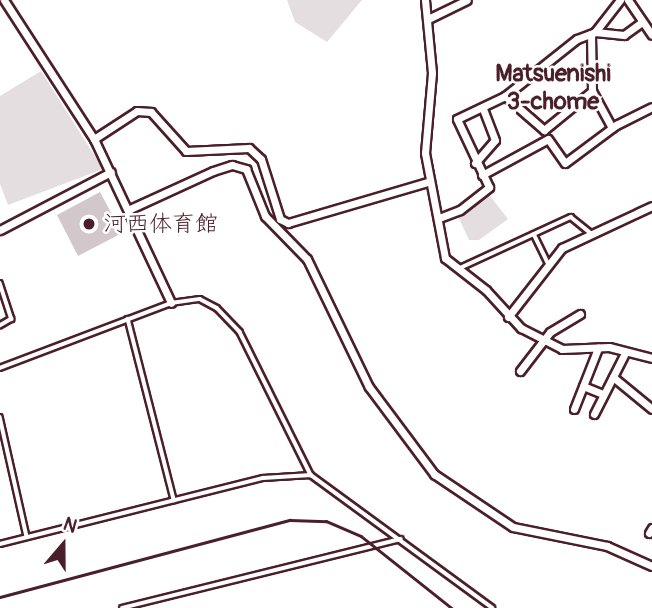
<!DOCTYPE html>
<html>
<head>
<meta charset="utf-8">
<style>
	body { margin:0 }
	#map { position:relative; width:652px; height:608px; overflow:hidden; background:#fff; font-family:Pangolin,"Klee One",sans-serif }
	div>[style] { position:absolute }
	.green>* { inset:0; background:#e5dee0 }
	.building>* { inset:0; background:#d2c7cb }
	.roads { filter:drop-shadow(2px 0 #4a1f2b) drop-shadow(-2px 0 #4a1f2b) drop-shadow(0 2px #4a1f2b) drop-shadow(0 -2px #4a1f2b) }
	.lane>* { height:3.5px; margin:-1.75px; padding:0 1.75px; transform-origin:1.75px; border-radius:1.75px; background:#fff }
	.street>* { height:7px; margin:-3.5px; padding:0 3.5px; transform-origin:3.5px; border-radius:3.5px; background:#fff }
	.rail>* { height:2.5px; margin:-1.25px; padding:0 1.25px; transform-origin:1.25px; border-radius:1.25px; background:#4a1f2b }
	.dots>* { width:19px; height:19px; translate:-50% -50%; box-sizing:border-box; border:4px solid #fff; border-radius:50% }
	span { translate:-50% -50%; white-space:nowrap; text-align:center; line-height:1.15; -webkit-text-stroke:5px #fff; paint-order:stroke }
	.poi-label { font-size:23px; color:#4a1f2b }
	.left { translate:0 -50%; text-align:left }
	.neighbourhood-label { font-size:24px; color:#4a1f2b; font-weight:700 }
	.north { position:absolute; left:28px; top:510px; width:70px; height:70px; -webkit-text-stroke:5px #fff; paint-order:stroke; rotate:20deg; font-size:19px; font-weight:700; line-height:28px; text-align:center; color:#4a1f2b }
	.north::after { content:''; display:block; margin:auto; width:24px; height:32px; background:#4a1f2b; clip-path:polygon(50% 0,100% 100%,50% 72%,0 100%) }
</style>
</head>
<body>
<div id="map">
	<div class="green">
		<div style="clip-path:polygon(287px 0,362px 0,327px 42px,295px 22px)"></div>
		<div style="clip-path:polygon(41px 71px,103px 169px,8px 205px,0 184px,0 96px)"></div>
		<div style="clip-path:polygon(487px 192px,508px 219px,479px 240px,469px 240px,457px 214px)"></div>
	</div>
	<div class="building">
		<div style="clip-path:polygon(100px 192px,122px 233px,78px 256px,57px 215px)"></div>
	</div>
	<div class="roads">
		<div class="lane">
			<div style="left:534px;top:234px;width:32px;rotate:64deg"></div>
			<div style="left:460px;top:268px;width:122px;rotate:-24.7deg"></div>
			<div style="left:571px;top:217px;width:26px;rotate:39deg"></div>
			<div style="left:0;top:283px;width:38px;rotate:72deg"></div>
			<div style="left:12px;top:319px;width:14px;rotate:150deg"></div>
			<div style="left:128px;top:319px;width:187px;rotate:75.7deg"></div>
			<div style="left:0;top:368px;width:183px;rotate:-20.8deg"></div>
			<div style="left:171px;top:303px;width:29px;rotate:-8deg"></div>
			<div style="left:200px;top:299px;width:19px;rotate:28deg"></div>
			<div style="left:217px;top:308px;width:33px;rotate:46deg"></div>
			<div style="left:240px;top:332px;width:160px;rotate:63.6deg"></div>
			<div style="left:311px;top:475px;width:225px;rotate:36.2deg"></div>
			<div style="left:0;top:417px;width:123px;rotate:77.3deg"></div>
			<div style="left:0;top:544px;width:271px;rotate:-14.1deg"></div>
			<div style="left:263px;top:478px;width:48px;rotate:-3.6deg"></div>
			<div style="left:122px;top:608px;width:287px;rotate:-13.9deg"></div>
		</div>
		<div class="street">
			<div style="left:4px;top:0;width:166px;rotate:57.1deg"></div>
			<div style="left:94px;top:139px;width:181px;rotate:64.8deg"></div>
			<div style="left:425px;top:0;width:73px;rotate:84.5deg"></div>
			<div style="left:432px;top:73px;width:80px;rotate:95deg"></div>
			<div style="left:425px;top:153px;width:107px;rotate:79.2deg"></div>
			<div style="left:445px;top:258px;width:52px;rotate:38deg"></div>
			<div style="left:486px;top:290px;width:52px;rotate:47.4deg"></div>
			<div style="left:521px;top:328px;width:46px;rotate:27.1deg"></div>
			<div style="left:562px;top:349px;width:47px;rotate:-2.4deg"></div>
			<div style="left:609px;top:347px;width:44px;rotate:14.3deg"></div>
			<div style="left:628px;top:0;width:42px;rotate:55.6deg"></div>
			<div style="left:428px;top:19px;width:43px;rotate:-26deg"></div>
			<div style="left:595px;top:32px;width:29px;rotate:6deg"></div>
			<div style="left:624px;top:35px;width:22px;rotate:-36deg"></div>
			<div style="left:591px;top:34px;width:57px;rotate:89deg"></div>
			<div style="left:592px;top:91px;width:42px;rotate:61.6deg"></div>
			<div style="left:505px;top:96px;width:52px;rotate:41.1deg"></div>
			<div style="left:544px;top:130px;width:62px;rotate:-39.1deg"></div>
			<div style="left:94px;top:139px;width:51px;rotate:-33.1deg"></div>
			<div style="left:137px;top:111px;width:14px;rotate:4deg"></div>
			<div style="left:151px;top:112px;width:52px;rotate:48.1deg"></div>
			<div style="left:186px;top:151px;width:63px;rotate:-2.7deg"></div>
			<div style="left:249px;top:148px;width:16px;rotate:43deg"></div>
			<div style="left:261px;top:159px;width:63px;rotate:72.4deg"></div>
			<div style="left:280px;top:219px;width:9px;rotate:27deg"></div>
			<div style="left:288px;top:223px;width:145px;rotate:-16.4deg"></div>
			<div style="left:475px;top:163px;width:30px;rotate:-49deg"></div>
			<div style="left:495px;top:140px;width:34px;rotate:-111deg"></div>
			<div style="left:482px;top:175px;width:75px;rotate:-28.6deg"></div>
			<div style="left:548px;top:139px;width:29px;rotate:55deg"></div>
			<div style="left:565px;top:163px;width:64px;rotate:-36.7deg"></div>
			<div style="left:616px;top:125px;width:40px;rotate:-26.6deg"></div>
			<div style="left:130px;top:209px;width:91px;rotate:-24.6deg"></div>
			<div style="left:213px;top:171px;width:20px;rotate:-18deg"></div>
			<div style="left:232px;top:165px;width:15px;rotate:16deg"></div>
			<div style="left:246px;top:169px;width:51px;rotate:68deg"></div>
			<div style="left:265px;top:216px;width:60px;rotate:45.7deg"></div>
			<div style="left:307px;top:259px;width:142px;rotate:64.2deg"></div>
			<div style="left:369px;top:387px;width:109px;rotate:53.2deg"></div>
			<div style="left:434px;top:474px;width:95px;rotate:33.9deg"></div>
			<div style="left:513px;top:527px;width:96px;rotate:11.4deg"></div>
			<div style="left:607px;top:546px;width:49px;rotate:24deg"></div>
			<div style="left:439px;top:218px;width:22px;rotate:-21deg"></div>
			<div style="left:460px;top:210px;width:37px;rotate:-38deg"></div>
			<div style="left:489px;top:187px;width:75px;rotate:-115.2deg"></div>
			<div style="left:457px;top:119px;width:53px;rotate:-25.6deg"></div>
			<div style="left:505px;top:96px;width:92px;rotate:-38.4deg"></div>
			<div style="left:577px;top:39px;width:19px;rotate:-21deg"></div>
			<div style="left:595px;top:32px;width:41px;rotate:-52deg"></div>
			<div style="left:0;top:230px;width:125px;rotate:-27.6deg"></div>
			<div style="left:508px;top:317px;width:88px;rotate:-52deg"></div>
			<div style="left:562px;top:248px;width:99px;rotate:-25deg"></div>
			<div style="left:520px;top:371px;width:49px;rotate:-52.4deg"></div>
			<div style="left:550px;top:332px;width:35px;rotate:-31deg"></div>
			<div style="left:613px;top:377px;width:50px;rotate:39.4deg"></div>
			<div style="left:583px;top:386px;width:22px;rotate:22deg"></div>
			<div style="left:574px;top:409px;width:66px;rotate:-68.5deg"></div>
			<div style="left:594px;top:414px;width:66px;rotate:-63deg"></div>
			<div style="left:649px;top:533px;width:6px;rotate:-59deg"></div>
		</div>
	</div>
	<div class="rail">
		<div style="left:0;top:597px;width:300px;rotate:-14.9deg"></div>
		<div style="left:290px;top:520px;width:36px;rotate:2deg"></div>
		<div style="left:326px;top:521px;width:38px;rotate:23deg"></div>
		<div style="left:361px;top:536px;width:116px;rotate:38.4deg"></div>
	</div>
	<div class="dots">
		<div style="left:89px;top:224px;background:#4a1f2b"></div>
	</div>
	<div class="poi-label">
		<span class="left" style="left:103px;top:224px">河西体育館</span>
	</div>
	<div class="neighbourhood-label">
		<span style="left:553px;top:88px">Matsuenishi<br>3-chome</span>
	</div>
	<div class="north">N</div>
</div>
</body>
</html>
